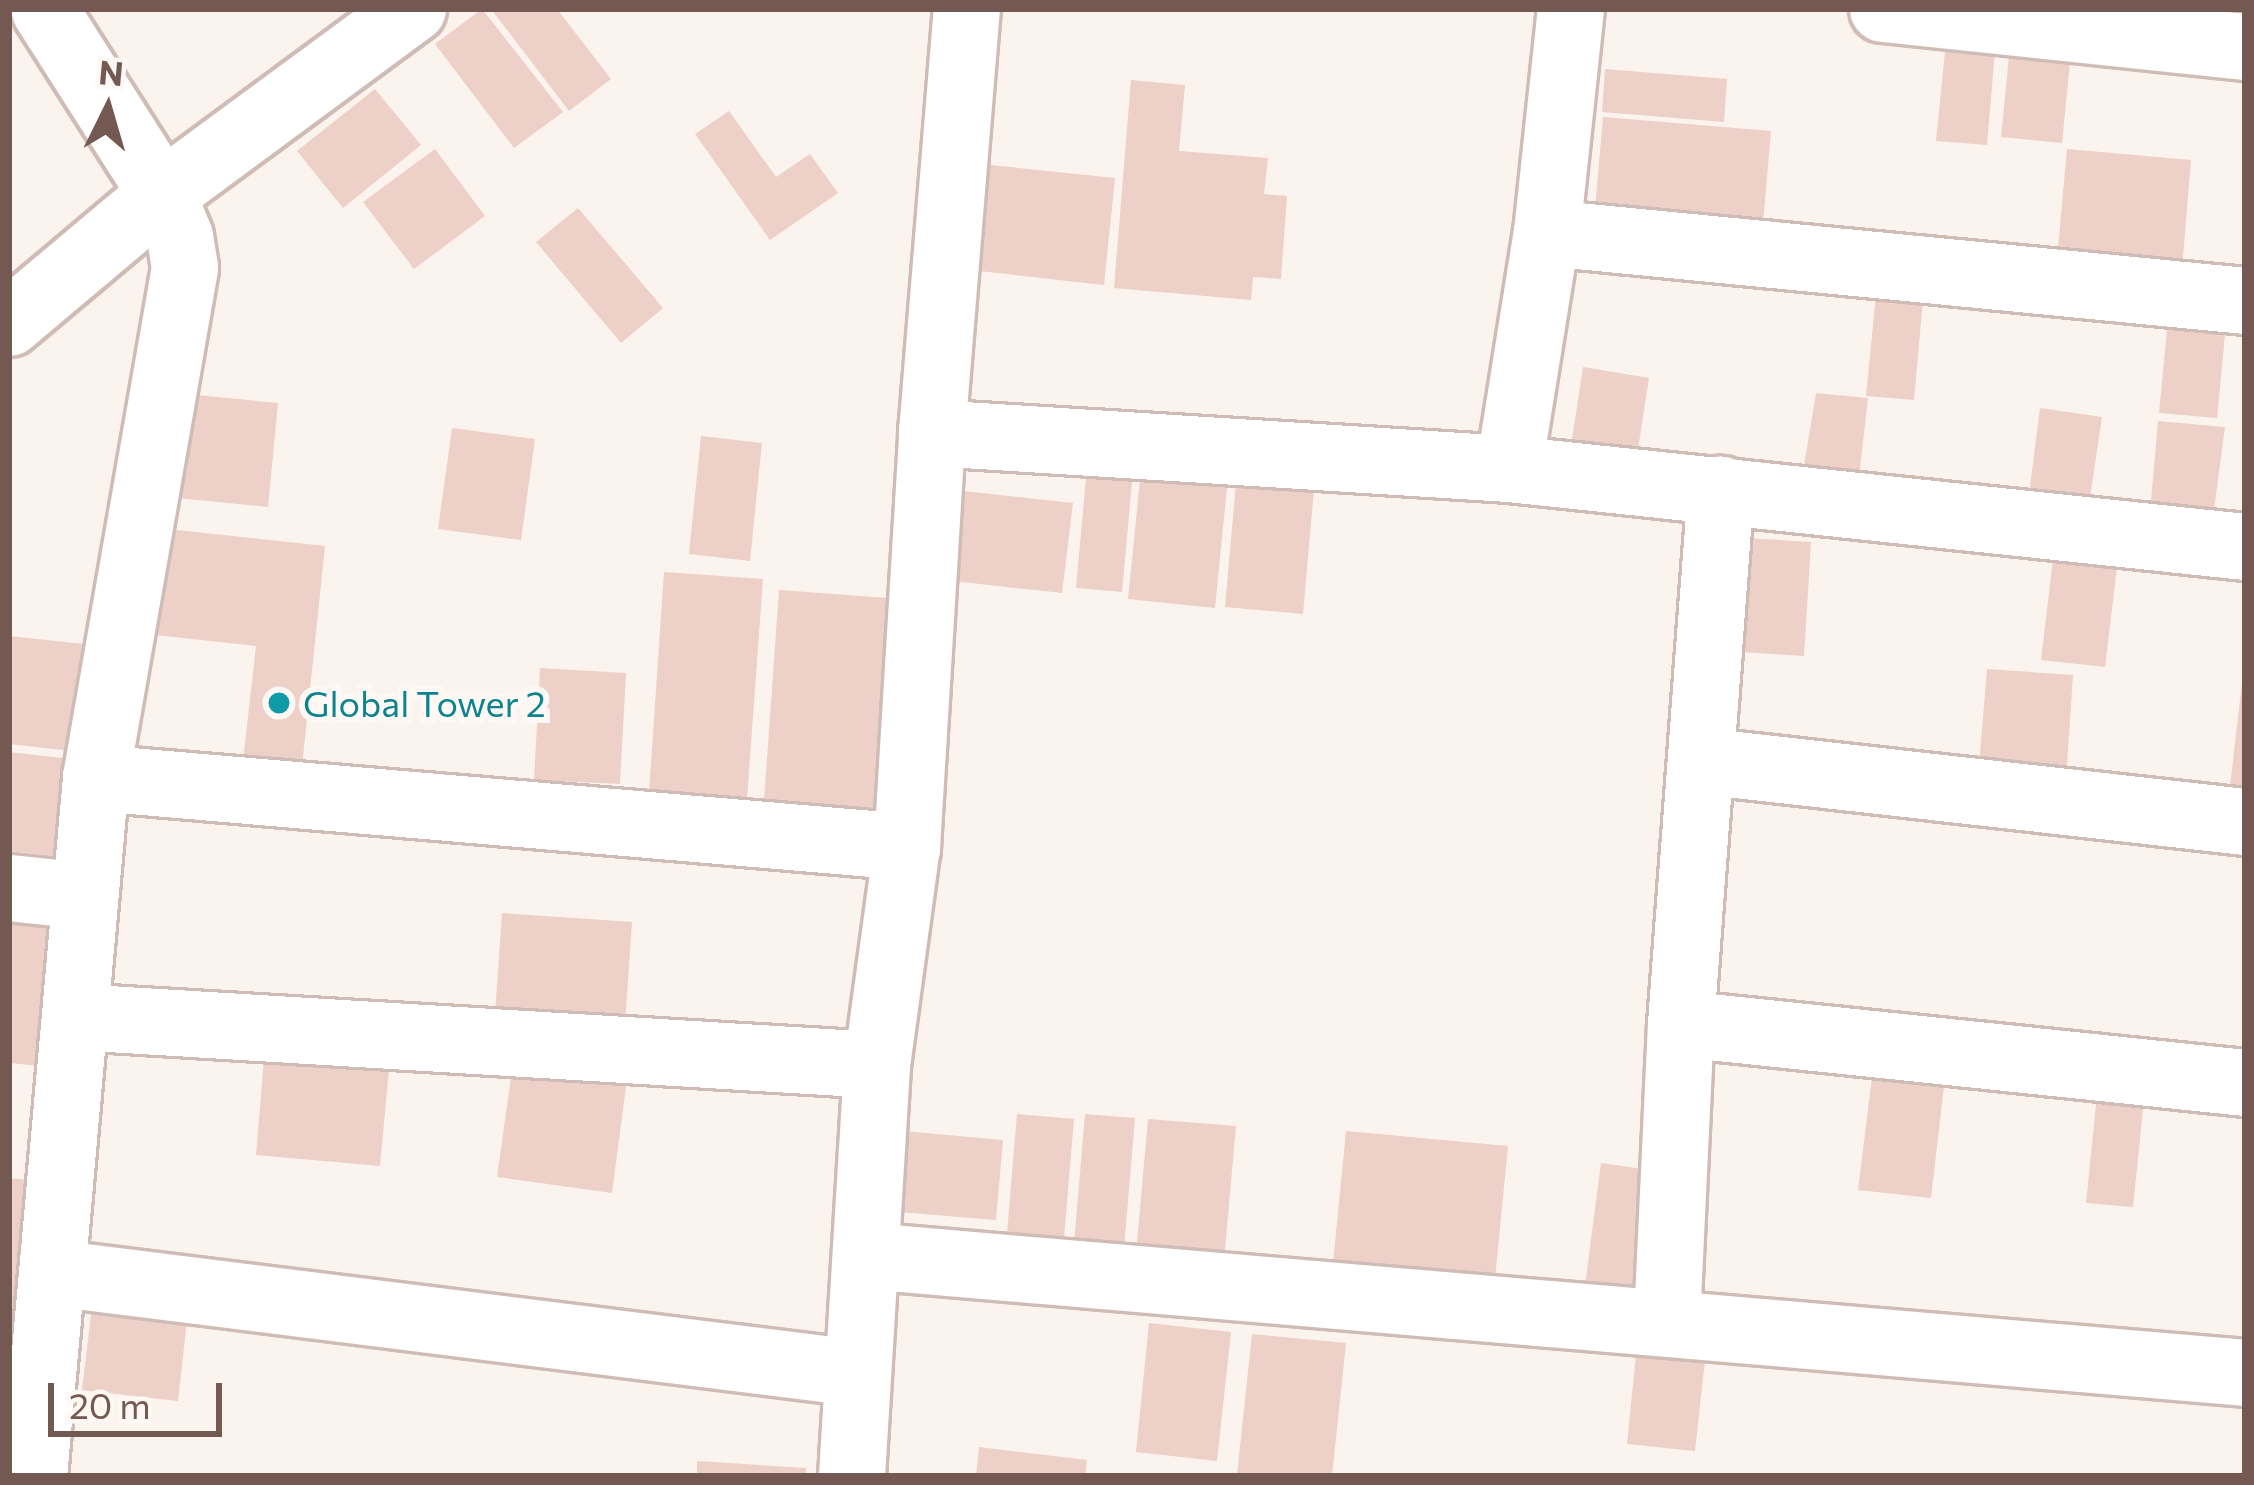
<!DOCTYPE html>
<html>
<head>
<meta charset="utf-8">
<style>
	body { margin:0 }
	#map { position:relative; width:2254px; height:1485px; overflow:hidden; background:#fbf3ed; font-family:Commissioner,sans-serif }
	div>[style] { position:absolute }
	.building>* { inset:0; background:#edd0c8 }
	.roads { filter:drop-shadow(3px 0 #cfbcb6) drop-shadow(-3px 0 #cfbcb6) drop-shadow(0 3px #cfbcb6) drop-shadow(0 -3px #cfbcb6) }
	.minor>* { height:66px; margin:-33px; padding:0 33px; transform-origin:33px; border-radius:33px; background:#fff }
	.dots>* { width:33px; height:33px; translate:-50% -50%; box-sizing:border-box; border:6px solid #fef8f4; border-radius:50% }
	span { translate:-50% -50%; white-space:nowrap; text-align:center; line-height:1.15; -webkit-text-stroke:12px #fef8f4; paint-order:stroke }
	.culture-label { font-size:36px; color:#0d838f }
	.left { translate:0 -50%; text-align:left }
	.frame { position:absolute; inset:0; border:12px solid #745852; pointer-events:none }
	.north { position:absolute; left:48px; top:48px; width:120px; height:120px; -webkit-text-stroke:9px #fef8f4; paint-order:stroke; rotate:5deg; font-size:33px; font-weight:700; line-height:48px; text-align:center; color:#745852 }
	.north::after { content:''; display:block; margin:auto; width:42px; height:54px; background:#745852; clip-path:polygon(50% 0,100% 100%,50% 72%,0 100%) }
	.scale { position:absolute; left:48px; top:1383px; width:174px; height:54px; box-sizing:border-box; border:6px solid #745852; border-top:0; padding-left:15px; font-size:36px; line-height:42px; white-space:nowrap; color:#745852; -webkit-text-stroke:9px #fef8f4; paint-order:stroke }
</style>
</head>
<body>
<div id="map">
	<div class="building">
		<div style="clip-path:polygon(482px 9px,563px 112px,514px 148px,435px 44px)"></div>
		<div style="clip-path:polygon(491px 9px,557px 9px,611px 79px,569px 111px)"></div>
		<div style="clip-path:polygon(1948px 22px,1997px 27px,1987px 145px,1936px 141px)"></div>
		<div style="clip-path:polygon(2012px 26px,2073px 31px,2062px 143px,2001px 137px)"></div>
		<div style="clip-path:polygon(1605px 69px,1727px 79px,1724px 122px,1602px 112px)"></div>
		<div style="clip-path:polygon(1131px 80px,1185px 85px,1179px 151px,1268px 158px,1264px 194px,1287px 196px,1281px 279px,1253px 277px,1251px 300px,1114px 288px)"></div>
		<div style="clip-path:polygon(375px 89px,421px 145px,343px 208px,297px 151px)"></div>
		<div style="clip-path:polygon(729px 111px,776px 177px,810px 154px,838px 193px,770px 240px,695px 134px)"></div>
		<div style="clip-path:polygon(1603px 117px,1771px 131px,1762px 236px,1594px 221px)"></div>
		<div style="clip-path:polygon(435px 149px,485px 216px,414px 269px,363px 202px)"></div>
		<div style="clip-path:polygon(2067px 149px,2191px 160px,2181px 281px,2056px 270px)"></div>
		<div style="clip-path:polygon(981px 164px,1115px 178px,1104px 285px,970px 270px)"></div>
		<div style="clip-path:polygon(578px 208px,663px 308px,621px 343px,536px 242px)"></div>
		<div style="clip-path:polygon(1877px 284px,1924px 288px,1914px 400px,1866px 396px)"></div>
		<div style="clip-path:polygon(2169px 309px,2227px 314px,2217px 418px,2159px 413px)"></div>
		<div style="clip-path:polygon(1583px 367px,1649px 378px,1635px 469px,1569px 459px)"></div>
		<div style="clip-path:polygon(1816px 393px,1868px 398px,1858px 486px,1801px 484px)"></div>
		<div style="clip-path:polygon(186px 394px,278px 403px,268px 507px,177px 498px)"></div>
		<div style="clip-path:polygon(2040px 408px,2102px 417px,2087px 517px,2029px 495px)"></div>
		<div style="clip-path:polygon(2158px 421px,2225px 427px,2211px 532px,2149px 524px)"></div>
		<div style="clip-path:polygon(452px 428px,535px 439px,521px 540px,438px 529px)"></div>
		<div style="clip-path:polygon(701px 436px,762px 443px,750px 561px,689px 554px)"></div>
		<div style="clip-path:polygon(1088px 456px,1134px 460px,1122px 592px,1076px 588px)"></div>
		<div style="clip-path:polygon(1238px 460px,1316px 467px,1303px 614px,1225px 607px)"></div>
		<div style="clip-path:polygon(1141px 470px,1228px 478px,1215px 608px,1128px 599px)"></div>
		<div style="clip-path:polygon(945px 489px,1073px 503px,1062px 593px,935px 579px)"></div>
		<div style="clip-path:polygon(158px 528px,325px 546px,302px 767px,243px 761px,256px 646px,147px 634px)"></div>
		<div style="clip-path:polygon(1746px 538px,1811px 542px,1804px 656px,1740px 652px)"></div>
		<div style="clip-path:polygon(2053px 559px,2117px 567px,2105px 667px,2041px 660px)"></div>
		<div style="clip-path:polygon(664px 572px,763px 579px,747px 799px,649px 793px)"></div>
		<div style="clip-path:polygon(779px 590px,902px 599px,886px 809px,764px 801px)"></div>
		<div style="clip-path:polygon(9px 636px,102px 646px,89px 753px,9px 744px)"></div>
		<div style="clip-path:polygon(540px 668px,626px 673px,620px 784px,534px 780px)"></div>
		<div style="clip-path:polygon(1987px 669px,2073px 675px,2065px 796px,1977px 790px)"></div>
		<div style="clip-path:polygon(2242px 683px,2245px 683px,2245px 814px,2227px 812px)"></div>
		<div style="clip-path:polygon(9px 752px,81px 760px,70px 858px,9px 851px)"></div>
		<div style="clip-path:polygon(9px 908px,57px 913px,41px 1066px,9px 1063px)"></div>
		<div style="clip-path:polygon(502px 913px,632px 922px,624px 1039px,494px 1030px)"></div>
		<div style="clip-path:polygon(265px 1047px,390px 1058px,380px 1166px,256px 1155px)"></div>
		<div style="clip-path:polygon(513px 1063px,627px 1079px,612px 1193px,497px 1177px)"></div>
		<div style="clip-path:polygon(1872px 1077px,1944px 1086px,1931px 1198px,1858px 1190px)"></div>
		<div style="clip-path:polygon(2097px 1095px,2144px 1100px,2133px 1207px,2086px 1203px)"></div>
		<div style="clip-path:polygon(1017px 1114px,1074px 1119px,1063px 1250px,1006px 1245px)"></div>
		<div style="clip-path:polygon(1085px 1114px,1135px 1118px,1123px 1260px,1073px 1255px)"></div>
		<div style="clip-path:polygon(1148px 1119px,1236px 1126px,1223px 1272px,1135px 1265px)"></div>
		<div style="clip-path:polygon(881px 1129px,1003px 1140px,996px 1220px,874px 1210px)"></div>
		<div style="clip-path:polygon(1346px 1131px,1508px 1146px,1494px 1289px,1332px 1274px)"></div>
		<div style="clip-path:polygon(1601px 1163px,1656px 1171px,1637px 1307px,1583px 1301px)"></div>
		<div style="clip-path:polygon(9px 1178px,50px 1182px,33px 1332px,9px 1329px)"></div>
		<div style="clip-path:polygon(94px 1290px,189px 1302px,178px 1401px,82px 1390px)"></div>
		<div style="clip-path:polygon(1149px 1323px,1231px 1332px,1217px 1461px,1136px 1452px)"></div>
		<div style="clip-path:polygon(1252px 1334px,1346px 1343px,1332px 1476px,1237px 1475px)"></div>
		<div style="clip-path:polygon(1637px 1344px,1706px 1351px,1695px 1451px,1627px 1444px)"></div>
		<div style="clip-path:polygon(979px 1447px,1087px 1460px,1085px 1476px,976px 1476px)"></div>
		<div style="clip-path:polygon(697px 1461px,806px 1468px,806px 1476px,697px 1476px)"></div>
	</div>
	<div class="roads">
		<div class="minor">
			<div style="left:1883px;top:9px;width:364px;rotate:6deg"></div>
			<div style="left:1547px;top:233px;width:701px;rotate:5.56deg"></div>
			<div style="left:9px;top:323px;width:200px;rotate:-40.1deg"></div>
			<div style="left:162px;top:194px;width:312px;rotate:-36.4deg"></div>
			<div style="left:932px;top:433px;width:578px;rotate:3.57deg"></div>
			<div style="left:1509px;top:469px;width:740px;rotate:6.05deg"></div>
			<div style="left:1509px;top:469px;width:239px;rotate:-80.9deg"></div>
			<div style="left:1547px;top:233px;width:225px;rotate:-83.9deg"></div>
			<div style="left:1701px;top:761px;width:547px;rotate:6.4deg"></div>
			<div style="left:96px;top:778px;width:814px;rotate:4.86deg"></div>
			<div style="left:9px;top:888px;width:76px;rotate:6deg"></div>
			<div style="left:75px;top:1017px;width:803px;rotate:3.43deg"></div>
			<div style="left:1681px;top:1024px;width:567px;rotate:5.97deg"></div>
			<div style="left:867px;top:1256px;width:1383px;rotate:4.85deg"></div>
			<div style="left:53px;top:1273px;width:809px;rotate:7.1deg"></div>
			<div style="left:1667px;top:1321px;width:297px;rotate:-87.3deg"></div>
			<div style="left:1681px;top:1024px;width:536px;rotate:-85.72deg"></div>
			<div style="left:34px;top:1476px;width:701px;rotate:-84.92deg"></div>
			<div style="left:96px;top:778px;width:518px;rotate:-80.1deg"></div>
			<div style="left:185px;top:268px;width:31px;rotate:-99deg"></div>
			<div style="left:180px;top:237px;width:47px;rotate:-112.7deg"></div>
			<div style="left:162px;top:194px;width:219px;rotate:-122.5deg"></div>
			<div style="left:852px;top:1476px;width:412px;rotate:-86.5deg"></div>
			<div style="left:877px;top:1065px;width:220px;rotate:-82.2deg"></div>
			<div style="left:907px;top:847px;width:415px;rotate:-86.5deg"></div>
			<div style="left:932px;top:433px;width:425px;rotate:-85.3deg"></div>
		</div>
	</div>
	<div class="dots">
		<div style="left:279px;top:703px;background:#0f9aa8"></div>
	</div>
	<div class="culture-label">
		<span class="left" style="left:303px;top:703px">Global Tower 2</span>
	</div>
	<div class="frame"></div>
	<div class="north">N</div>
	<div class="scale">20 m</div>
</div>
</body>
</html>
